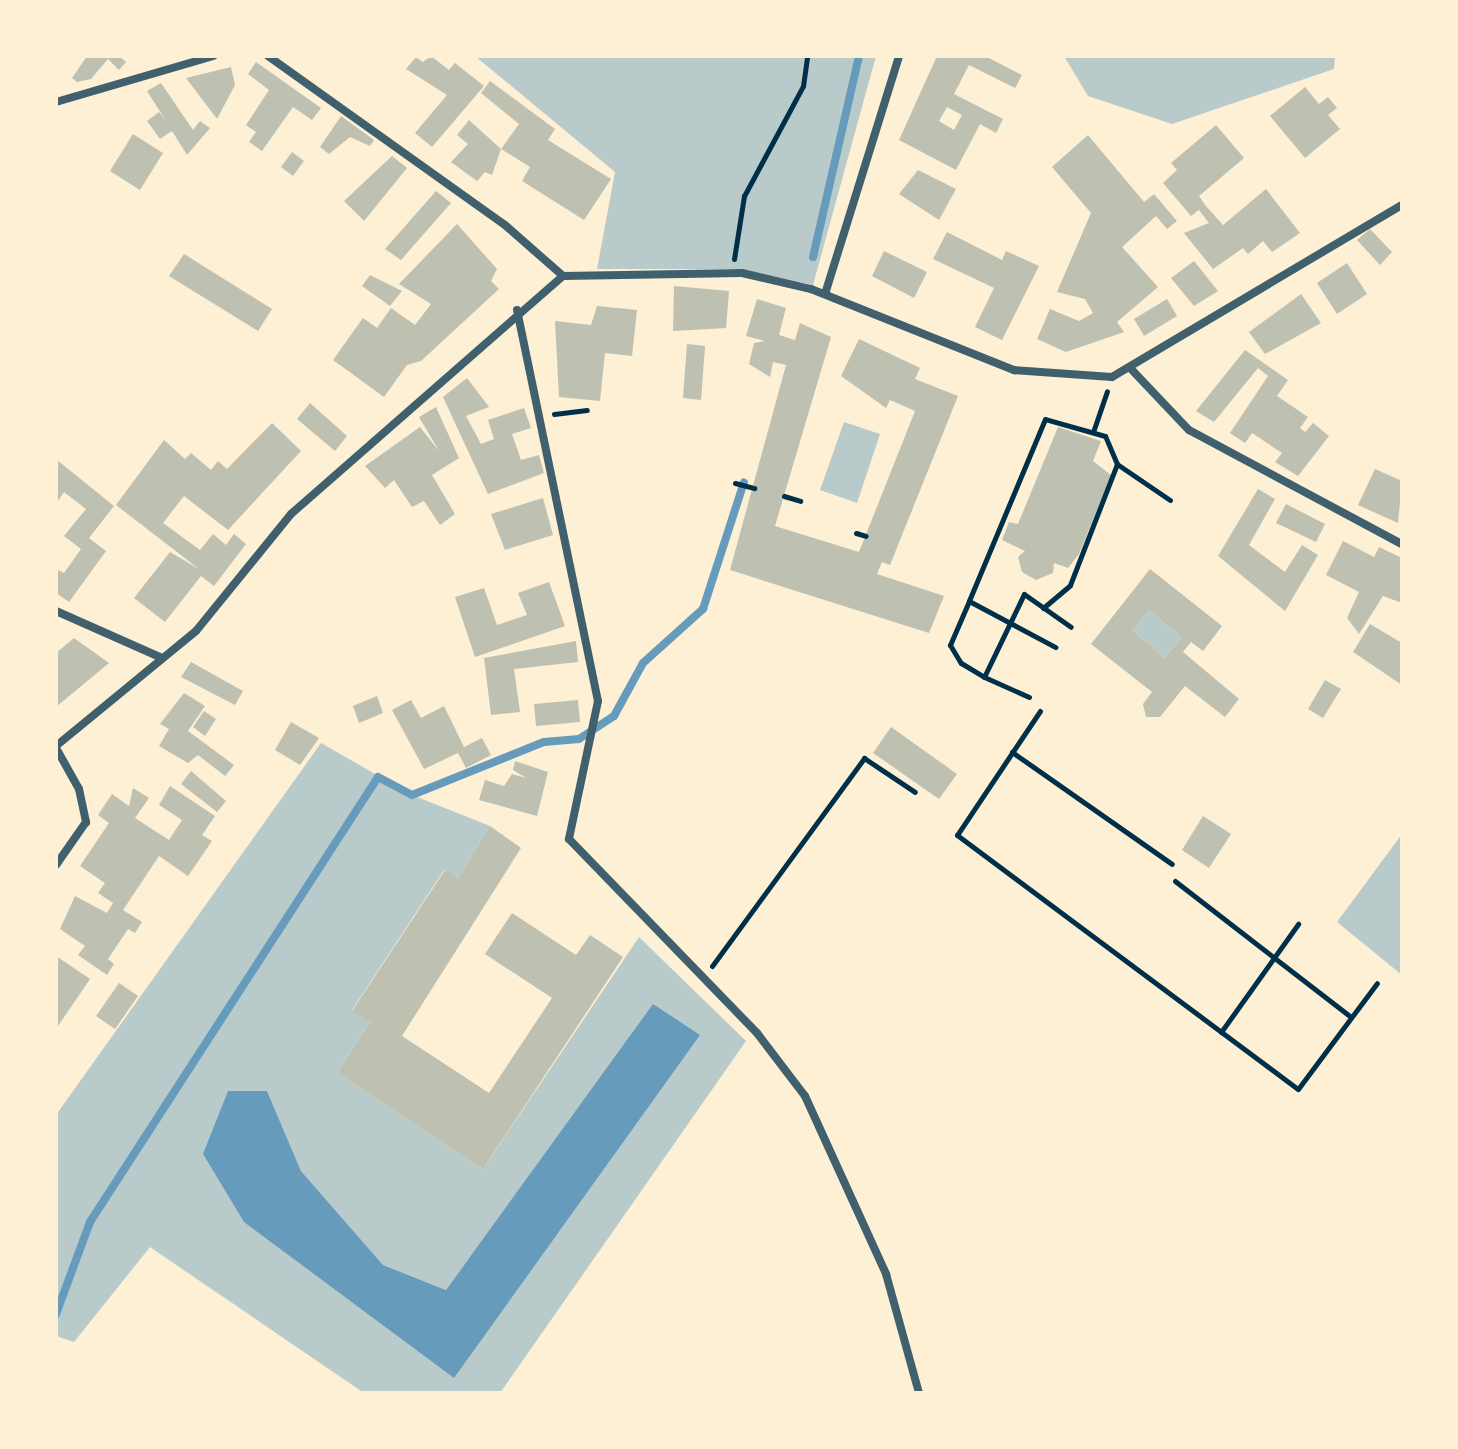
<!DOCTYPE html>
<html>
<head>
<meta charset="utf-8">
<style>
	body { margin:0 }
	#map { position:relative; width:1458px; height:1449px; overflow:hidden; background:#fdf0d5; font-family:Manrope,sans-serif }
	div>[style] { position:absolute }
	.green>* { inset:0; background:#b9caca }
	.water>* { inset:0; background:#669bbc }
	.stream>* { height:8px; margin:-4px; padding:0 4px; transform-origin:4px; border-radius:4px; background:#669bbc }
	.building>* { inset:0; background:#bec0b2 }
	.path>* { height:5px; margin:-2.5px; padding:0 2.5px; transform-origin:2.5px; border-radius:2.5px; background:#003049 }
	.minor>* { height:8px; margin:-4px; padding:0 4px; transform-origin:4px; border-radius:4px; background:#3f606c }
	span { translate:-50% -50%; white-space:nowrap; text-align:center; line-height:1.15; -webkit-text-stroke:7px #fdf0d5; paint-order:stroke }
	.frame { position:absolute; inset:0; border:58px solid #fdf0d5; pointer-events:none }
</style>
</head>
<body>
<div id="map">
	<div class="green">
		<div style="clip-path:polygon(475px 56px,876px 56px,813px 285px,740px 269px,597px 269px,615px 172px)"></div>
		<div style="clip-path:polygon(1064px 56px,1335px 56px,1334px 69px,1172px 124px,1088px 96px)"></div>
		<div style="clip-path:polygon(844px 422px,880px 434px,857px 503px,820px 490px)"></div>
		<div style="clip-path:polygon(1149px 610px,1182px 637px,1165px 658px,1132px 630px)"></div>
		<div style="clip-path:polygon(evenodd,321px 743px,412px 795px,490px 826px,458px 878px,444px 870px,352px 1010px,370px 1023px,337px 1073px,483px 1169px,639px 937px,746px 1041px,500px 1393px,364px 1393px,150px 1247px,74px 1342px,56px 1336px,56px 1115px,321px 743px,653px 1005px,454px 1378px,228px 1092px,267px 1091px,301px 1171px,383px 1265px,446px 1290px,653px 1005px)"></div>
		<div style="clip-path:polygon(1402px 834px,1402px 975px,1337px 922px)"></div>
	</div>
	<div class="water">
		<div style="clip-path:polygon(653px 1004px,700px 1035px,454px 1378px,244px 1222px,203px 1154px,228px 1091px,267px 1091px,301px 1171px,383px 1265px,446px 1290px)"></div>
	</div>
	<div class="stream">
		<div style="left:813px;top:257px;width:206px;rotate:-77.1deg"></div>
		<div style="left:56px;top:1314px;width:98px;rotate:-69.7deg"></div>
		<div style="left:90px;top:1222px;width:530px;rotate:-57.09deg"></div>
		<div style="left:378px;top:777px;width:38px;rotate:28deg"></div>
		<div style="left:412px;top:795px;width:142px;rotate:-21.9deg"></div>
		<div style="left:544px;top:742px;width:35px;rotate:-5deg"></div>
		<div style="left:579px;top:739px;width:42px;rotate:-33.3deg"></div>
		<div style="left:614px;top:716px;width:60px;rotate:-61.3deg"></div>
		<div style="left:643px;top:663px;width:81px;rotate:-42deg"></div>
		<div style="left:703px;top:609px;width:133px;rotate:-72.1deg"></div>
	</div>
	<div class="building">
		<div style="clip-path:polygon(87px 56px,119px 56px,126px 62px,119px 70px,108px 59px,91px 79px,77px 82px,72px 78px)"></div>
		<div style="clip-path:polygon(431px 56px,449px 70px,455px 63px,484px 86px,432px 147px,415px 133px,447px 95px,406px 69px,416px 57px,423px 62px)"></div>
		<div style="clip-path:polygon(evenodd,937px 56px,985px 56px,1022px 75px,1015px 88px,969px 65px,954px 94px,1003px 119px,996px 133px,980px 124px,956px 170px,899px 140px,937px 56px,947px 107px,962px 115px,954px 130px,939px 121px,947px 107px)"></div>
		<div style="clip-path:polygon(256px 62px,321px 108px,312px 120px,293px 107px,262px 151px,249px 142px,256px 132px,246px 125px,269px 90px,248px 74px)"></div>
		<div style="clip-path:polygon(231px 67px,235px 85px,217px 119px,186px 78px)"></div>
		<div style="clip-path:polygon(490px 81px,555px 129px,548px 140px,611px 179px,584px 220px,522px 181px,530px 167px,501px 149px,492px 175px,485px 172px,477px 181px,451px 162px,468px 144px,457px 135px,469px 120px,501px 149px,519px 124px,481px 93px)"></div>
		<div style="clip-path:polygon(161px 83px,193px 130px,200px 121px,210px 128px,187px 155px,172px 131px,160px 139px,147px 121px,159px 112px,166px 121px,147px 91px)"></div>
		<div style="clip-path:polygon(1305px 87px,1319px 104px,1328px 97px,1337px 108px,1328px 115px,1340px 129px,1305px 158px,1270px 116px)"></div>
		<div style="clip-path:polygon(341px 116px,374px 140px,370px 146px,350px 137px,329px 154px,320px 147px)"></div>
		<div style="clip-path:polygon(1216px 125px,1244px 158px,1199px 196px,1205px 205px,1223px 225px,1266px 189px,1300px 233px,1272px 252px,1263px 241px,1248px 254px,1243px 248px,1213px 269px,1184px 233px,1209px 223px,1199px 210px,1191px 216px,1163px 183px,1177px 170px,1171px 163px)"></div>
		<div style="clip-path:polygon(133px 134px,163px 153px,140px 190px,110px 171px)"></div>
		<div style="clip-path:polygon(1088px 135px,1144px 202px,1154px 194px,1177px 221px,1167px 229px,1156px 216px,1122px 247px,1158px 287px,1117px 322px,1124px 332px,1066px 352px,1037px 339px,1050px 309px,1079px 321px,1093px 313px,1085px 299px,1057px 292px,1091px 213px,1052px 167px)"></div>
		<div style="clip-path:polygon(292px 152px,304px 161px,293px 176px,281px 167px)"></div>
		<div style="clip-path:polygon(392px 156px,407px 168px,364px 221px,344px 201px)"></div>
		<div style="clip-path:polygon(918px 170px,956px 189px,939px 220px,899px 194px)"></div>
		<div style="clip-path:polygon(436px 191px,451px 203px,401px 260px,385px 249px)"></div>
		<div style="clip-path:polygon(457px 224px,497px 269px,491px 281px,499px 289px,421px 361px,407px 365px,384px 397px,333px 360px,363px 318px,377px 328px,391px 308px,415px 325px,431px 304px,399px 284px)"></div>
		<div style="clip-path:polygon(1370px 229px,1392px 252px,1380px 265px,1357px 240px)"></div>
		<div style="clip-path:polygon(947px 232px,1002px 260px,1006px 251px,1039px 266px,1002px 340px,975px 327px,994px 288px,933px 259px)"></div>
		<div style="clip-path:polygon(884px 251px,927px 272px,914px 298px,872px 276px)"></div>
		<div style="clip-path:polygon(184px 254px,272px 309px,258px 331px,169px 276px)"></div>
		<div style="clip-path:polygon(1194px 261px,1218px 291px,1194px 306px,1171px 278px)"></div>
		<div style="clip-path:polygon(1347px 263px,1367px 294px,1337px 314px,1317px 283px)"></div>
		<div style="clip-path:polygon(370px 275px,402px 291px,390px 306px,362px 286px)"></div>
		<div style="clip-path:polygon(674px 286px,729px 291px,726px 328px,673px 331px)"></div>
		<div style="clip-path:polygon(1301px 294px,1321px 323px,1265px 354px,1249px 332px)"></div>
		<div style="clip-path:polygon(757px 299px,786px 308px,779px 335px,795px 340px,800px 323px,831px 337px,775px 526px,859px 552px,915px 411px,890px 400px,886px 408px,841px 376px,859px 339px,920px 368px,915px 379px,958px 396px,890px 565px,882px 562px,877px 574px,944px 596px,929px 633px,730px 570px,786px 365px,773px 362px,770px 377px,749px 364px,754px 343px,765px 341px,746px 336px)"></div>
		<div style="clip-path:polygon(1167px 299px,1177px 316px,1144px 336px,1134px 319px)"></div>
		<div style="clip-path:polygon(597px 306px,637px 310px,632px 356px,605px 353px,600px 401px,559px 397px,555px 321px,591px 325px)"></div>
		<div style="clip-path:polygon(687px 344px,705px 346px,701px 400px,683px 398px)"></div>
		<div style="clip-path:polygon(1245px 350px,1288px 380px,1277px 396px,1308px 417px,1300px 428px,1305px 432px,1313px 423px,1329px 436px,1298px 476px,1275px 462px,1282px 453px,1252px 433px,1245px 443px,1230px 433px,1268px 376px,1258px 368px,1214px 422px,1196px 411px)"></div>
		<div style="clip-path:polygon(467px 378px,489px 407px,466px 416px,481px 444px,494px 439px,488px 420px,524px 408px,531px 428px,512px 434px,521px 460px,539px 455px,544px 473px,488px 494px,443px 397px)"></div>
		<div style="clip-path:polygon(310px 403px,347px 436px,335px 451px,297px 419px)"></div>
		<div style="clip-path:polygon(436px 407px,459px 458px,432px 475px,455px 514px,440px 525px,424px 501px,412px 507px,394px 480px,385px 488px,365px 466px,420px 427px,439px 451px,419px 417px)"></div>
		<div style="clip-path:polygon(272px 423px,301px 451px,228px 530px,184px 496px,163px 523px,200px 550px,213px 534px,226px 545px,234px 534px,246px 544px,214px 586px,201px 576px,165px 622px,134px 598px,170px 552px,199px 569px,116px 505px,164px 440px,185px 459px,191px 453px,211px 470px,218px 461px,227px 469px)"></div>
		<div style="clip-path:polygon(1058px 427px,1101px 441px,1093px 461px,1111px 475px,1079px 554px,1068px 568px,1054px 563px,1053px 573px,1036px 580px,1022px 572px,1018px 557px,1025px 551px,1002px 540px,1009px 522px,1018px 524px)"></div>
		<div style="clip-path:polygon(57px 460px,114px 506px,89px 538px,106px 551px,69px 602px,56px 593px,56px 569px,64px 573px,81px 549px,64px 536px,86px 509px,64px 492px,56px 504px)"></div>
		<div style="clip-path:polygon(1375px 469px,1402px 481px,1398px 523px,1358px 505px)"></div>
		<div style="clip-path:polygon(1258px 489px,1275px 499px,1249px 545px,1285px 572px,1302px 545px,1318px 555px,1285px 611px,1218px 556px)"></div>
		<div style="clip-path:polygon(543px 498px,553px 535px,505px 550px,491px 514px)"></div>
		<div style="clip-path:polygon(1286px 504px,1325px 524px,1316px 542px,1276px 523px)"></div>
		<div style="clip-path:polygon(1343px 541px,1374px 557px,1379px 547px,1402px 558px,1402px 603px,1383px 596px,1359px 634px,1347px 618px,1359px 592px,1326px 575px)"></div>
		<div style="clip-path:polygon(evenodd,1150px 569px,1222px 626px,1203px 651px,1191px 642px,1183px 652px,1239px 699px,1225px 717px,1185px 686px,1160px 717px,1146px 717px,1143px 704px,1152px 692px,1091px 644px,1150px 569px,1149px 610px,1182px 637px,1165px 658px,1132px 630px,1149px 610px)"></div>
		<div style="clip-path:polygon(549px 582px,565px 626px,475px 657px,455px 597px,484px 588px,497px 625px,527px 615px,518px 593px)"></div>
		<div style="clip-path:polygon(1370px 624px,1402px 643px,1402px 685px,1353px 652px)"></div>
		<div style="clip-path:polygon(74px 638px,109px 663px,56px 707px,56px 653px)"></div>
		<div style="clip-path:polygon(576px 641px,578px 662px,514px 669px,520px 712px,491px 715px,484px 658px)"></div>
		<div style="clip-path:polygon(191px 662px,243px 691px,235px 705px,181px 677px)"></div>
		<div style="clip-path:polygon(1325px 680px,1341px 689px,1323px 718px,1308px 709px)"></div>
		<div style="clip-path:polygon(184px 693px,205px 706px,188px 731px,234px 765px,225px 776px,198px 755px,188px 763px,159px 746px,169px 729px,160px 724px)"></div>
		<div style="clip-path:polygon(377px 696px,383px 713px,359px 723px,353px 706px)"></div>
		<div style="clip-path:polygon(411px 700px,421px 718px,444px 706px,464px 747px,482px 738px,491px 755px,466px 768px,458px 753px,424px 769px,392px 710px)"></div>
		<div style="clip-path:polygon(578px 700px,580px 722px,536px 726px,534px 704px)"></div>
		<div style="clip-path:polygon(204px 711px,216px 719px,205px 736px,193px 727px)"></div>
		<div style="clip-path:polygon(291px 722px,319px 738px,300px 765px,275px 750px)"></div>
		<div style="clip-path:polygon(891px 727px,957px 774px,939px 799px,873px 753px)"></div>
		<div style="clip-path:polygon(515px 761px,548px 772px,537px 816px,479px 800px,485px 780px,504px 786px,512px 774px,526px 778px,513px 770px)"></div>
		<div style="clip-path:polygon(191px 771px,226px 801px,217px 812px,181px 784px)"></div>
		<div style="clip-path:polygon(170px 786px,215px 816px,202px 835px,212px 841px,188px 876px,159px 856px,123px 910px,142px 922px,135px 933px,128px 929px,108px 959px,114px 964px,107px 975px,78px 955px,85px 946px,60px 929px,75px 896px,107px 913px,113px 903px,98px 893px,105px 883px,80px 866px,109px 823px,98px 815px,112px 794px,129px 806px,133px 788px,149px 798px,135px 818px,169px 840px,182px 820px,159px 805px)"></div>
		<div style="clip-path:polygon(1203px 816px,1231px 834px,1209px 868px,1182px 850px)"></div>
		<div style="clip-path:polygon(490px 826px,521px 848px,402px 1036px,489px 1093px,552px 998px,485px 954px,512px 913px,576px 955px,590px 935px,623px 957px,483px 1169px,337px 1073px,370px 1023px,352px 1011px,445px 870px,458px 878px)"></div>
		<div style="clip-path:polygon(56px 956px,90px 979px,56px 1029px)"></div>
		<div style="clip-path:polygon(119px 983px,138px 996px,115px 1029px,96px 1016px)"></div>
	</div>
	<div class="path">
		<div style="left:734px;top:259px;width:64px;rotate:-81deg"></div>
		<div style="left:744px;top:196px;width:125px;rotate:-61.8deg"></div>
		<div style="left:803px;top:86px;width:30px;rotate:-82deg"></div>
		<div style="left:554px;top:414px;width:33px;rotate:-7deg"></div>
		<div style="left:1093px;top:432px;width:43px;rotate:-71.1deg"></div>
		<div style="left:1117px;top:464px;width:64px;rotate:34.2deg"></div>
		<div style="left:735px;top:483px;width:20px;rotate:15deg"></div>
		<div style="left:784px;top:496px;width:17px;rotate:17deg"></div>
		<div style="left:856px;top:533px;width:10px;rotate:17deg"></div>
		<div style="left:969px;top:601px;width:48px;rotate:113.4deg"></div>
		<div style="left:950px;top:645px;width:21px;rotate:59deg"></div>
		<div style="left:961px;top:663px;width:27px;rotate:31deg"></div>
		<div style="left:1043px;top:608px;width:35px;rotate:-40deg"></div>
		<div style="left:1070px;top:585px;width:130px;rotate:-68.8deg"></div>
		<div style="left:1117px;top:464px;width:30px;rotate:-113deg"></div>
		<div style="left:1105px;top:436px;width:62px;rotate:-164.2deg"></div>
		<div style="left:1045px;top:419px;width:197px;rotate:112.7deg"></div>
		<div style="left:969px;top:601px;width:98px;rotate:28.1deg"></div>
		<div style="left:1029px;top:697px;width:49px;rotate:-156deg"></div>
		<div style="left:984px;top:677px;width:92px;rotate:-64.3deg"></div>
		<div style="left:1024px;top:594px;width:57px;rotate:35.1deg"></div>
		<div style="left:1040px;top:711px;width:149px;rotate:123.8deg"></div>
		<div style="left:957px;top:835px;width:425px;rotate:36.7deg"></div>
		<div style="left:1298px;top:1089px;width:132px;rotate:-53.3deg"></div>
		<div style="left:1012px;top:752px;width:195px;rotate:35deg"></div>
		<div style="left:1175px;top:881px;width:222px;rotate:37.7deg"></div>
		<div style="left:712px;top:966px;width:258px;rotate:-53.8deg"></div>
		<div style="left:864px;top:758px;width:61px;rotate:33.7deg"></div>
		<div style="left:1221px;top:1032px;width:133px;rotate:-54.5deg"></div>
	</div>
	<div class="minor">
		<div style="left:268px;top:56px;width:291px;rotate:35.5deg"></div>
		<div style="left:505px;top:225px;width:77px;rotate:41.3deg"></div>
		<div style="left:56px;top:102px;width:164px;rotate:-16.3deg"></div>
		<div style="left:825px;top:294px;width:249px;rotate:-72.7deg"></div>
		<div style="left:517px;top:310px;width:399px;rotate:78.3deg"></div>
		<div style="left:598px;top:701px;width:141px;rotate:101.9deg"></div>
		<div style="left:569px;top:839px;width:270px;rotate:45.9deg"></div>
		<div style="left:757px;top:1033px;width:79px;rotate:52.7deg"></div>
		<div style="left:805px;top:1096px;width:196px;rotate:65.5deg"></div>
		<div style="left:886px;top:1274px;width:123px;rotate:74.5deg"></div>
		<div style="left:1132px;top:370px;width:83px;rotate:46.5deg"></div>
		<div style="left:1189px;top:430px;width:242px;rotate:28.2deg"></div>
		<div style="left:56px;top:611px;width:116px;rotate:23.9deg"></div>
		<div style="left:56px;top:746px;width:181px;rotate:-39.4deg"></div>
		<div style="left:196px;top:631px;width:151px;rotate:-50.9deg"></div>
		<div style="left:291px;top:514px;width:361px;rotate:-41.2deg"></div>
		<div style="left:563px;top:276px;width:179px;rotate:-1deg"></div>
		<div style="left:742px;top:273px;width:71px;rotate:13.1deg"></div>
		<div style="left:811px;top:289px;width:219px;rotate:21.8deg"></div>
		<div style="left:1014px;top:370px;width:98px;rotate:4.1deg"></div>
		<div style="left:1112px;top:377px;width:337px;rotate:-30.7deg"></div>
		<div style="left:56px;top:748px;width:47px;rotate:60.7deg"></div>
		<div style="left:79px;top:789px;width:34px;rotate:78deg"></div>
		<div style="left:86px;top:822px;width:52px;rotate:124.9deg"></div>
	</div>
	<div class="frame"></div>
</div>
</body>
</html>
